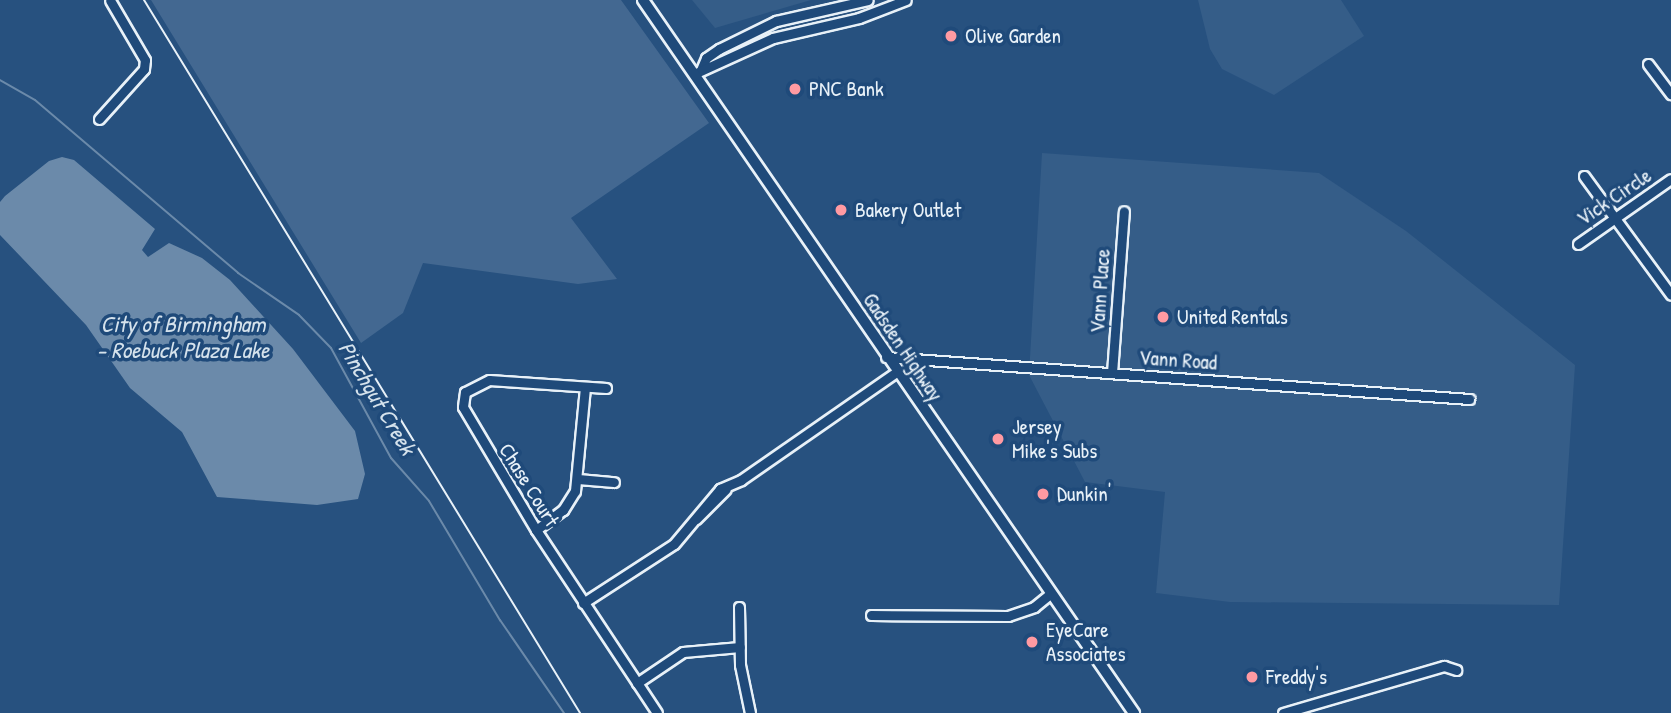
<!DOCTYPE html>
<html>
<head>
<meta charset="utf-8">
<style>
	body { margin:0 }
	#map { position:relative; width:1671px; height:713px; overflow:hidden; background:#27517f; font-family:"Patrick Hand",sans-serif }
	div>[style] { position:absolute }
	.built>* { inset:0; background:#355d88 }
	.green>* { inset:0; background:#436891 }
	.water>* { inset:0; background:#6b8aaa }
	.stream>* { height:2px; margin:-1px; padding:0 1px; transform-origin:1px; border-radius:1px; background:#6b8aaa }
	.roads { filter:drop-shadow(2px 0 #e8f1f8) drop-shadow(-2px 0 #e8f1f8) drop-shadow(0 2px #e8f1f8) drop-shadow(0 -2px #e8f1f8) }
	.minor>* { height:9px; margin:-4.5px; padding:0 4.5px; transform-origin:4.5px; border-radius:4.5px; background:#1f4a7a }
	.major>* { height:10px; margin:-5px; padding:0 5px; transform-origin:5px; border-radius:5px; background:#1f4a7a }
	.rail>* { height:2px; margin:-1px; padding:0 1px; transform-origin:1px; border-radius:1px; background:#e8f1f8 }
	.dots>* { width:19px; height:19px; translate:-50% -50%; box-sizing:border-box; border:4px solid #1f4a7a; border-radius:50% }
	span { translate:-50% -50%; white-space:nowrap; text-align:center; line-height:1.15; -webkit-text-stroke:7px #1f4a7a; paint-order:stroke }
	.poi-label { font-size:21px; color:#e8f1f8 }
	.left { translate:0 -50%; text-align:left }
	.street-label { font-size:21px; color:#e8f1f8 }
	.water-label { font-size:23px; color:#d5e2ec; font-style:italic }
</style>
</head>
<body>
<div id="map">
	<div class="built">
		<div style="clip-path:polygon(692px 0,811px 0,715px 28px)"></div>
		<div style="clip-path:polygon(1198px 0,1341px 0,1364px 36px,1274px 95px,1222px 69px,1210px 49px)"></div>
		<div style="clip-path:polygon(1042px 153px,1319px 173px,1406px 231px,1575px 365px,1559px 605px,1230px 602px,1156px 593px,1165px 492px,1085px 482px,1029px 375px)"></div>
	</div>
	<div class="green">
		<div style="clip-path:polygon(151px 0,621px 0,709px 123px,571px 218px,617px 279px,578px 284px,423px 263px,403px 313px,361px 343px)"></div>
	</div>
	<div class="water">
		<div style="clip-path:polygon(62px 157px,74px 160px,155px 229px,142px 250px,148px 257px,169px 243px,202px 258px,230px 280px,293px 349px,355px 431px,365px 474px,358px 499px,317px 505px,217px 497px,182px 432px,130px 388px,86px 325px,0 235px,0 202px,5px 196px,49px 161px)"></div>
	</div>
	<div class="stream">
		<div style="left:0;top:80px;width:40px;rotate:29.7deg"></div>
		<div style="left:35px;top:100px;width:267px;rotate:40.4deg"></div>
		<div style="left:238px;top:273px;width:74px;rotate:34.5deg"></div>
		<div style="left:299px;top:315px;width:46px;rotate:45.9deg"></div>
		<div style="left:331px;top:348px;width:125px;rotate:61.4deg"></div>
		<div style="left:391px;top:458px;width:57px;rotate:48.5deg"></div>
		<div style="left:429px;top:501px;width:139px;rotate:59.2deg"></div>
		<div style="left:500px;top:620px;width:113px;rotate:55.5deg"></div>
	</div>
	<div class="roads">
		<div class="minor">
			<div style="left:1648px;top:64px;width:38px;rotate:53deg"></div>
			<div style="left:701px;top:70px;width:13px;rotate:-67deg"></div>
			<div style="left:706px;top:58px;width:16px;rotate:-35deg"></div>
			<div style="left:719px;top:49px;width:64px;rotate:-26.2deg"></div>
			<div style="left:776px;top:21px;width:94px;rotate:-12.9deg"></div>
			<div style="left:694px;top:74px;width:87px;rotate:-24.5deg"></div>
			<div style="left:773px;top:38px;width:88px;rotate:-13.1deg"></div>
			<div style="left:859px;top:18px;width:50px;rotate:-21deg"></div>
			<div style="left:99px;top:119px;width:67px;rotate:-48deg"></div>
			<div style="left:144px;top:69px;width:9px;rotate:-84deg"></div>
			<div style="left:145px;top:60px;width:69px;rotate:-120.3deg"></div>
			<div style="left:1584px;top:176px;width:147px;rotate:53.8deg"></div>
			<div style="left:1578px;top:244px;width:113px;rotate:-35deg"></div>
			<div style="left:886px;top:357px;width:585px;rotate:4.12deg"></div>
			<div style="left:1112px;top:373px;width:162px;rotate:-85.8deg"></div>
			<div style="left:606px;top:388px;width:117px;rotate:-176.1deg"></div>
			<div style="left:489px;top:380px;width:27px;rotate:153deg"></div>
			<div style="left:465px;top:392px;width:15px;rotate:98deg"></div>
			<div style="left:463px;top:407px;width:143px;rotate:59.3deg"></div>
			<div style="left:536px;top:530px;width:219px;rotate:56.5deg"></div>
			<div style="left:578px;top:479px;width:36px;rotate:5deg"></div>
			<div style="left:696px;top:519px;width:42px;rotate:-45deg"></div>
			<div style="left:536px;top:530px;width:34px;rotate:-37deg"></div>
			<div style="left:563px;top:510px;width:22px;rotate:-58deg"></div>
			<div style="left:575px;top:491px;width:103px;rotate:-84.5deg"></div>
			<div style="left:583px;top:603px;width:108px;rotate:-33deg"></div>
			<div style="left:674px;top:544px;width:72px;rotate:-50.1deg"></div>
			<div style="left:720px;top:489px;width:23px;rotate:-23deg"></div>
			<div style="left:741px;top:480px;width:188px;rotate:-34.8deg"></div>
			<div style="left:739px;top:607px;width:58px;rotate:89deg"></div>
			<div style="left:740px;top:665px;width:49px;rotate:78.2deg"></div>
			<div style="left:871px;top:615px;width:137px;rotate:0.4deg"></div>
			<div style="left:1008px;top:616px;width:28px;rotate:-19deg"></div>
			<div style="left:1034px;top:607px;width:21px;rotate:-39deg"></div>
			<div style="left:637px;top:683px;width:55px;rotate:-34deg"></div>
			<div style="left:683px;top:652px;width:57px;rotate:-5deg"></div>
			<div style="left:1283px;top:713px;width:168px;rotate:-16.3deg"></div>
			<div style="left:1444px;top:666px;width:13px;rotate:18deg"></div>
		</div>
		<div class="major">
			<div style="left:643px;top:0;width:866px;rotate:55.45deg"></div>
		</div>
	</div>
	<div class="rail">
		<div style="left:144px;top:0;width:836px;rotate:58.55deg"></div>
	</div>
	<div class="dots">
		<div style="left:951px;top:36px;background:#ff9aa2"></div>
		<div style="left:795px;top:89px;background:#ff9aa2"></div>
		<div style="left:841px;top:210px;background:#ff9aa2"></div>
		<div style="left:1163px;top:317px;background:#ff9aa2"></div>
		<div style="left:998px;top:439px;background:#ff9aa2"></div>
		<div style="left:1043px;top:494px;background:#ff9aa2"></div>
		<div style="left:1032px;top:642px;background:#ff9aa2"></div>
		<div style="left:1252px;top:677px;background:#ff9aa2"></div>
	</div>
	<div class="poi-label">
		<span class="left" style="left:965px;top:36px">Olive Garden</span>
		<span class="left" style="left:809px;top:89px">PNC Bank</span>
		<span class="left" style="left:855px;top:210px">Bakery Outlet</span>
		<span class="left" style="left:1177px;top:317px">United Rentals</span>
		<span class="left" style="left:1012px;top:439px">Jersey<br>Mike's Subs</span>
		<span class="left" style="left:1057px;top:494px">Dunkin'</span>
		<span class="left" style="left:1046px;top:642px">EyeCare<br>Associates</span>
		<span class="left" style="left:1266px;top:677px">Freddy's</span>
	</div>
	<div class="street-label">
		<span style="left:1614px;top:197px;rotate:-34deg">Vick Circle</span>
		<span style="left:1100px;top:291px;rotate:-86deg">Vann Place</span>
		<span style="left:903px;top:347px;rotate:56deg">Gadsden Highway</span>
		<span style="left:1178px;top:360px;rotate:4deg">Vann Road</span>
		<span style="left:529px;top:485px;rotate:58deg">Chase Court</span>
	</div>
	<div class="water-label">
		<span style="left:183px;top:337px">City of Birmingham<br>- Roebuck Plaza Lake</span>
		<span style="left:377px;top:398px;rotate:59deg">Pinchgut Creek</span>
	</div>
</div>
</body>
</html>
